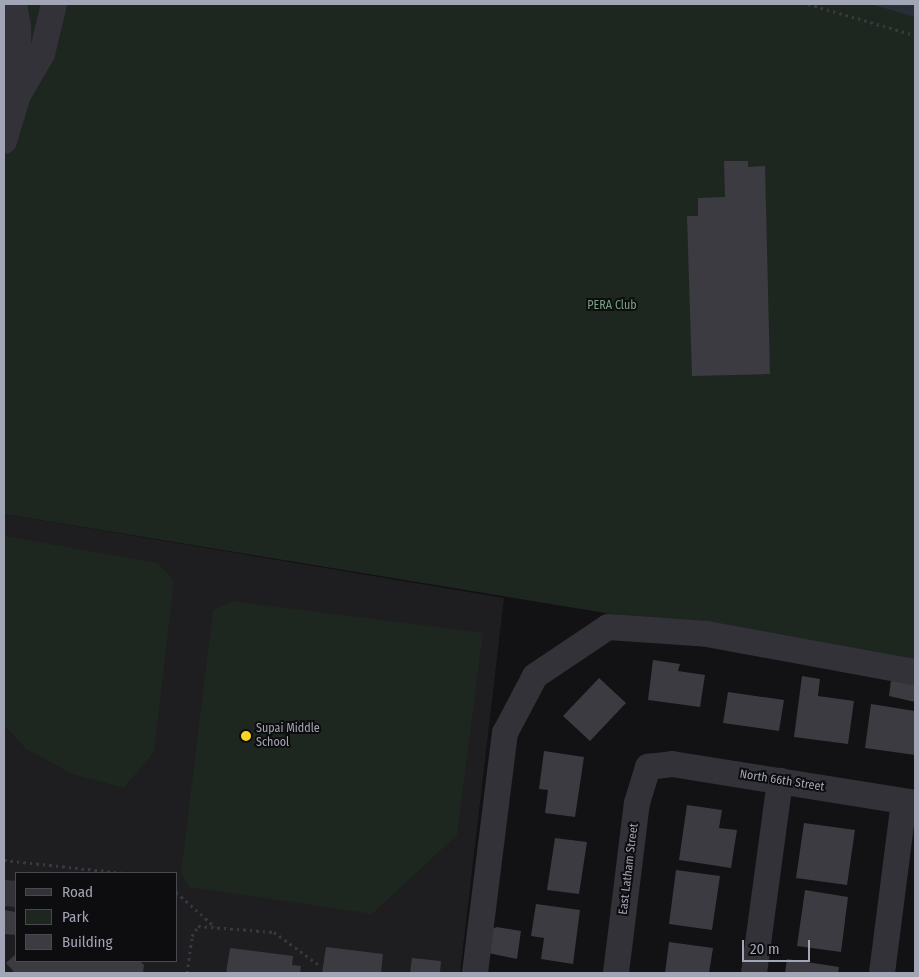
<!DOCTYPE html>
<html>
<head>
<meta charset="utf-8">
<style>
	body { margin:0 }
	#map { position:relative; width:919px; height:977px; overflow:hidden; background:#121113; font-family:"Fira Sans Condensed",sans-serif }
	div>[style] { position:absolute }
	.built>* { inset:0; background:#1e1d20 }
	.green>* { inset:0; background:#1e2620 }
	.water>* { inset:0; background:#272e37 }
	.building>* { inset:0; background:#3c3b41 }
	.path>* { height:3px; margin-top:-1.5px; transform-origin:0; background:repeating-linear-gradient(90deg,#38393f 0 2.5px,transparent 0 6.5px) }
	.minor>* { height:26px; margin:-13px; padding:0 13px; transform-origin:13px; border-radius:13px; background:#323238 }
	.dots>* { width:14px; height:14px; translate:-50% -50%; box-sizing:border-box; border:2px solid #0d0c0e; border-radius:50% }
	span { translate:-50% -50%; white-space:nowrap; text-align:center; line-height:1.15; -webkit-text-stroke:4px #0d0c0e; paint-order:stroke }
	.park-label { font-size:12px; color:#78a181 }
	.poi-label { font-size:12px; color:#a2a5b5 }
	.left { translate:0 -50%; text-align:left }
	.street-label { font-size:12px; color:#a2a5b5 }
	.frame { position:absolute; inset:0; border:5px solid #a2a5b5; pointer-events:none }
	.legend { position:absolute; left:15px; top:872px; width:162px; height:90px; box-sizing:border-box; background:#0d0c0e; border:1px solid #494951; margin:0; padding:6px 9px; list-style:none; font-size:15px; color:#a2a5b5 }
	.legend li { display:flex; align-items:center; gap:10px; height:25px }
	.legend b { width:25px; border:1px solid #494951 }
	.scale { position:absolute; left:742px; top:940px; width:68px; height:22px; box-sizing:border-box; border:2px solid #a2a5b5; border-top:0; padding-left:6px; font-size:15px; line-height:18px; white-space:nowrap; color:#a2a5b5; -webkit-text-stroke:4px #0d0c0e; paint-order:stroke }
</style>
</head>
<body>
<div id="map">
	<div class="built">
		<div style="clip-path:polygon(evenodd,4px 514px,504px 598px,460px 973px,4px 973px,4px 514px,16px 873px,176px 873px,176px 961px,16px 961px,16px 873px)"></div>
	</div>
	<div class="green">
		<div style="clip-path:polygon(4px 4px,915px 4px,915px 664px,4px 514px)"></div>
		<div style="clip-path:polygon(4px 536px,158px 563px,174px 581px,154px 752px,124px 788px,72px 774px,26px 749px,4px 725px)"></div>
		<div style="clip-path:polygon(233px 601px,483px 633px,457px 835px,372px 914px,189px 887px,181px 873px,213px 610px)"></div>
	</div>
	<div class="water">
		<div style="clip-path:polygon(870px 4px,915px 4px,915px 17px)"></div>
	</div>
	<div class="building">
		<div style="clip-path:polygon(724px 161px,748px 161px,748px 167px,765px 166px,770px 374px,692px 376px,687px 216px,698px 216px,698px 198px,725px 197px)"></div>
		<div style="clip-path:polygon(653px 660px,680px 664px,678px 671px,705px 675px,700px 707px,648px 700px)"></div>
		<div style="clip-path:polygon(802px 676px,820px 679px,818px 696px,854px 701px,848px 744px,794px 737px)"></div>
		<div style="clip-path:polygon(599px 678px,626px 703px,590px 741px,563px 716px)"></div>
		<div style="clip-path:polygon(891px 680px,915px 681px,915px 702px,889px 696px)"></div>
		<div style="clip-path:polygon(728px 692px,784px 700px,779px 731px,723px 723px)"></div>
		<div style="clip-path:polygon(871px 704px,915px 711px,915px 755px,865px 748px)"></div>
		<div style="clip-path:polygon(544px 751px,584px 757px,575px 817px,545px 813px,548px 790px,539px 789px)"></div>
		<div style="clip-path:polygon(687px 805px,722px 810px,719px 828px,737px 830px,731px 868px,679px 860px)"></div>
		<div style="clip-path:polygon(804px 823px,855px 830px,847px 885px,796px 878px)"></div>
		<div style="clip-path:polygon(555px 838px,587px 842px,579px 894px,547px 890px)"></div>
		<div style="clip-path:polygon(676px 870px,720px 876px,712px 930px,669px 924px)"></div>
		<div style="clip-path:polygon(805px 890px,848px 897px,841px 952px,797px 946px)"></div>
		<div style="clip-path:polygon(536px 904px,580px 910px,573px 964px,541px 959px,544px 938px,531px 936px)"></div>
		<div style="clip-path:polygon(4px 910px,16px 912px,16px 935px,4px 934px)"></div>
		<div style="clip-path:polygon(497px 927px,521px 931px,517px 959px,488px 953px,491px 929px)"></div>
		<div style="clip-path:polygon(669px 942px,713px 948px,709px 973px,665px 973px)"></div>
		<div style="clip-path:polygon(326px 947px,383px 954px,381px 973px,322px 973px)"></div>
		<div style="clip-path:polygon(230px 948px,293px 956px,292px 965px,301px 966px,300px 973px,226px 973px)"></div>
		<div style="clip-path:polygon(16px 954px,16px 961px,140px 961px,144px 965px,143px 973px,15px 973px,6px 963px)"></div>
		<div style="clip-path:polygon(412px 958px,441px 961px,440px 973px,410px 973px)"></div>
		<div style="clip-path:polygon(787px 959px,839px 967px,838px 973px,785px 973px)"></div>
	</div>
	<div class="path">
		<div style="left:808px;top:4px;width:111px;rotate:16.2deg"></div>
		<div style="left:4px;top:860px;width:120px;rotate:6.2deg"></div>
		<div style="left:176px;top:892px;width:52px;rotate:41.9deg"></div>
		<div style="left:187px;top:973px;width:37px;rotate:-82deg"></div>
		<div style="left:192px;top:936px;width:12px;rotate:-59deg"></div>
		<div style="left:198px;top:926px;width:76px;rotate:4.5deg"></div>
		<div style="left:274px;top:932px;width:56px;rotate:36.3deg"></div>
	</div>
	<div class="minor">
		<div style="left:14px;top:4px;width:22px;rotate:80deg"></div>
		<div style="left:18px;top:26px;width:69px;rotate:90deg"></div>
		<div style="left:4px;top:141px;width:48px;rotate:-73.1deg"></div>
		<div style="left:18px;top:95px;width:48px;rotate:-59.7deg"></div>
		<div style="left:42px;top:54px;width:51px;rotate:-76.5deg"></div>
		<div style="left:4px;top:893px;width:12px;rotate:5deg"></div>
		<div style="left:475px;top:973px;width:242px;rotate:-82.9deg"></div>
		<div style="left:505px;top:733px;width:64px;rotate:-62.2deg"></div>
		<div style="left:535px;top:676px;width:88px;rotate:-33.9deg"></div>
		<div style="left:608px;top:627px;width:99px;rotate:4deg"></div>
		<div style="left:707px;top:634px;width:211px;rotate:10.4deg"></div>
		<div style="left:616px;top:973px;width:171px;rotate:-83deg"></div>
		<div style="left:637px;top:803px;width:38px;rotate:-73deg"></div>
		<div style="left:648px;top:767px;width:24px;rotate:-7deg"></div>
		<div style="left:672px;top:764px;width:246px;rotate:9.1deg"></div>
		<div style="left:754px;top:973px;width:194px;rotate:-82.3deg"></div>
		<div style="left:882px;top:973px;width:172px;rotate:-82.7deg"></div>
	</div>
	<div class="dots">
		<div style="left:246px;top:736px;background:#fbd422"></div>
	</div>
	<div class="park-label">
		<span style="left:612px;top:306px">PERA Club</span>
	</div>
	<div class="poi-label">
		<span class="left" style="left:256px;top:736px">Supai Middle<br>School</span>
	</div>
	<div class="street-label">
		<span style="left:782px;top:781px;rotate:9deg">North 66th Street</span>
		<span style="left:629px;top:869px;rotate:-83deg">East Latham Street</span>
	</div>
	<div class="frame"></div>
	<ul class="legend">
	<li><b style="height:6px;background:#323238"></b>Road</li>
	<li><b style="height:14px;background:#1e2620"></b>Park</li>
	<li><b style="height:14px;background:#3c3b41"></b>Building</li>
	</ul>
	<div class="scale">20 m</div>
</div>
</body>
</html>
